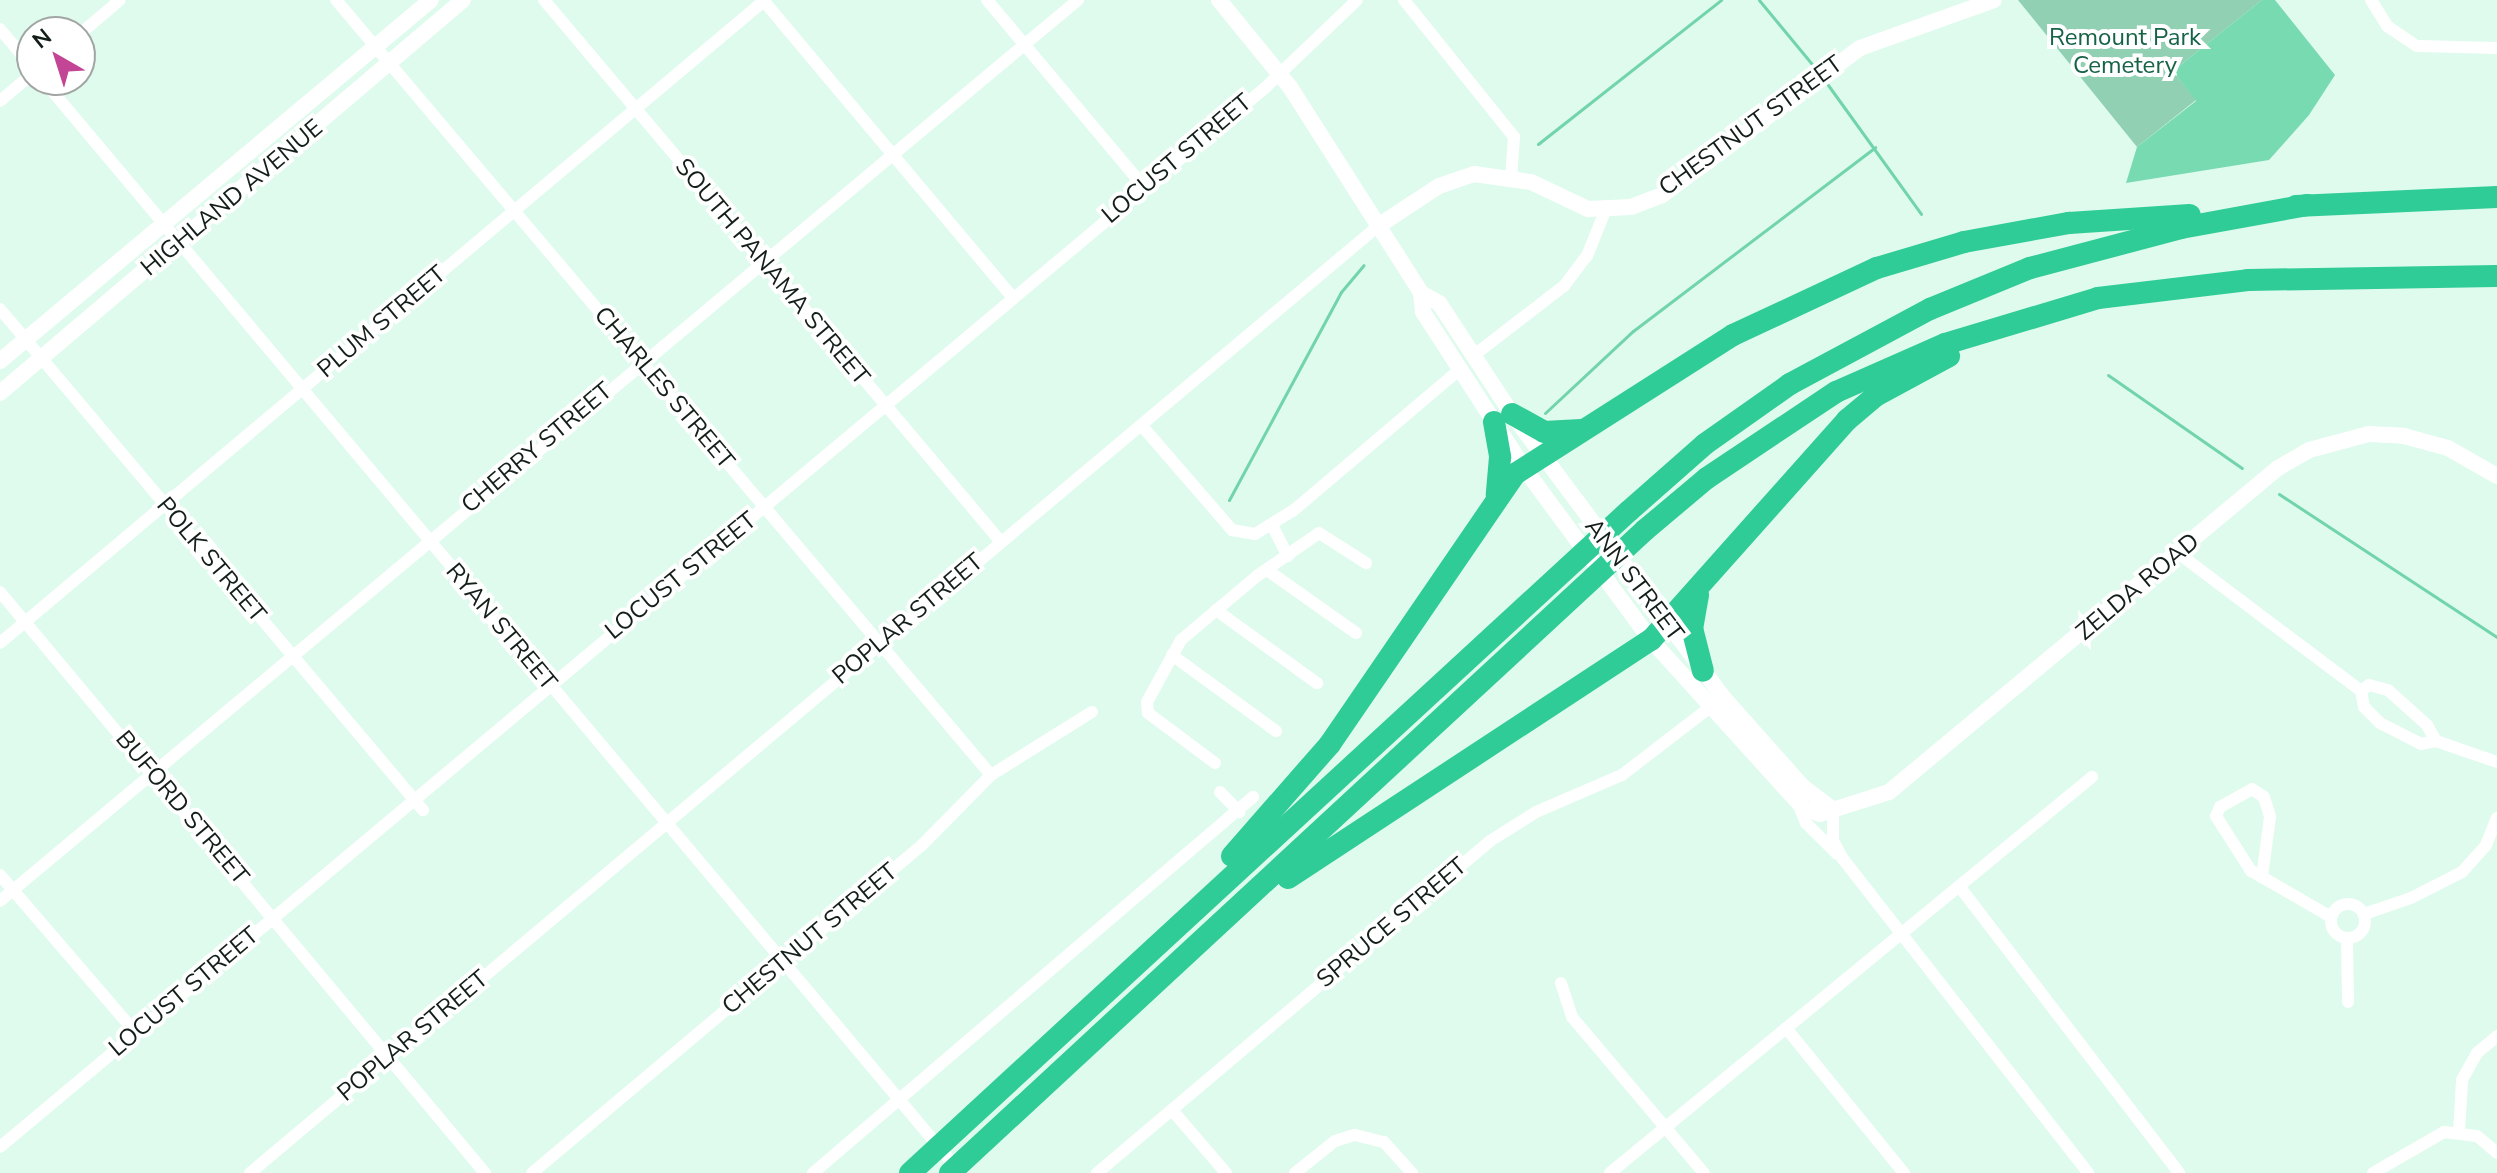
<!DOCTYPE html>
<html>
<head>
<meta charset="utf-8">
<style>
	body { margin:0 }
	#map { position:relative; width:2497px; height:1173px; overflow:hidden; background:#defbed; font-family:"Nunito Sans",sans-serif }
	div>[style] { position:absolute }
	.green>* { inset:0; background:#92d0b4 }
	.forest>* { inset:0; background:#78dab1 }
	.stream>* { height:3px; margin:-1.5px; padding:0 1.5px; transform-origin:1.5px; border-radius:1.5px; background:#72d4ab }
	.street>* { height:12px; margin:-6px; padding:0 6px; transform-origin:6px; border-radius:6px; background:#fff }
	.street>.ring { margin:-6px; padding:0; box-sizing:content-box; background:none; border:12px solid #fff; border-radius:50% }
	.secondary>* { height:16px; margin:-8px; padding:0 8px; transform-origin:8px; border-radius:8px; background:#fff }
	.highway>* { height:22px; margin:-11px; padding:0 11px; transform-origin:11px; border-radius:11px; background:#30cc97 }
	span { translate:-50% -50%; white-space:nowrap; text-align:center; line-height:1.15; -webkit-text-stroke:8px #fff; paint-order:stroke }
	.park-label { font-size:24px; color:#176348 }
	.street-label { font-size:24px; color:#131e19 }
	.north { position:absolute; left:16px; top:16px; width:80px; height:80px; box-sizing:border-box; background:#fff; border:2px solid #a1a5a3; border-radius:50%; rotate:321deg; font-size:22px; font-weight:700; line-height:32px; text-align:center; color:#131e19 }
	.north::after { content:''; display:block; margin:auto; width:28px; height:36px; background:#c24695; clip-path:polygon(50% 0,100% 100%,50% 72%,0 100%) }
</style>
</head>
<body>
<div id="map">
	<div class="green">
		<div style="clip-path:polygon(2018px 0,2262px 0,2173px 71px,2196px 100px,2137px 147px)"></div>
	</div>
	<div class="forest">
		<div style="clip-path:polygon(2262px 0,2275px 0,2335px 75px,2309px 115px,2269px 160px,2126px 183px,2137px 147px,2196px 101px,2173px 71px)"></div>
	</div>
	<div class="stream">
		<div style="left:1759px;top:0;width:83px;rotate:50.4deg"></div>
		<div style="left:1828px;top:85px;width:159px;rotate:54.2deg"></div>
		<div style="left:1538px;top:144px;width:233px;rotate:-38.2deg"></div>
		<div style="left:2108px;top:375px;width:163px;rotate:34.8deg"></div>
		<div style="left:1545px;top:413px;width:120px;rotate:-43deg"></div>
		<div style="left:1633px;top:331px;width:304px;rotate:-37.2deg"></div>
		<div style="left:2279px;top:494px;width:261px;rotate:33.3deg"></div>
		<div style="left:1229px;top:500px;width:236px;rotate:-61.7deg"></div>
		<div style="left:1341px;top:292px;width:35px;rotate:-50deg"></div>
	</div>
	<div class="street">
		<div style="left:336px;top:0;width:1015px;rotate:49.8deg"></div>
		<div style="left:544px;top:0;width:709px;rotate:49.86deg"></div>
		<div style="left:763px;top:0;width:388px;rotate:50deg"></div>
		<div style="left:987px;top:0;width:244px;rotate:50deg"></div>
		<div style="left:1404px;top:0;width:176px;rotate:51.2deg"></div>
		<div style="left:1514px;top:137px;width:39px;rotate:94deg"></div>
		<div style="left:2371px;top:0;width:31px;rotate:58deg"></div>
		<div style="left:2387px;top:26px;width:36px;rotate:34deg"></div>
		<div style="left:2417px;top:46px;width:80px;rotate:1.4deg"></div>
		<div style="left:0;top:29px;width:50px;rotate:49.9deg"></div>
		<div style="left:80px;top:34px;width:52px;rotate:-40.4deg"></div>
		<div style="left:43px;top:80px;width:1425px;rotate:49.98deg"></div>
		<div style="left:0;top:101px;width:42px;rotate:-40.2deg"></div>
		<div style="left:0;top:309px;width:656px;rotate:49.83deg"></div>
		<div style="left:1473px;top:356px;width:115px;rotate:-37.6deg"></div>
		<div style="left:1564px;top:286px;width:38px;rotate:-53deg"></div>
		<div style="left:1587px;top:256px;width:48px;rotate:-68.2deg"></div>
		<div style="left:1142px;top:426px;width:138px;rotate:49.1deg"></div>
		<div style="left:1232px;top:530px;width:23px;rotate:10deg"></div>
		<div style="left:1255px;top:534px;width:46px;rotate:-31.6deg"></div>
		<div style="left:1294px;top:510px;width:218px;rotate:-40.3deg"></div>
		<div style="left:1272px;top:525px;width:35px;rotate:63deg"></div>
		<div style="left:2178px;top:553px;width:229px;rotate:37deg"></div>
		<div style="left:2361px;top:691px;width:10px;rotate:-37deg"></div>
		<div style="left:2369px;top:685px;width:20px;rotate:15deg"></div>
		<div style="left:2388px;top:690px;width:52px;rotate:41.9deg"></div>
		<div style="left:2427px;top:725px;width:18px;rotate:61deg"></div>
		<div style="left:2436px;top:741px;width:65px;rotate:19deg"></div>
		<div style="left:1267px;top:570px;width:109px;rotate:35.3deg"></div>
		<div style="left:0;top:592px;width:757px;rotate:50.15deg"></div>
		<div style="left:1216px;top:610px;width:125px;rotate:35.9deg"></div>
		<div style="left:0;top:643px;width:999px;rotate:-40.05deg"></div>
		<div style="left:1172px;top:655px;width:129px;rotate:36.2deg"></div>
		<div style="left:2361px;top:691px;width:16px;rotate:79deg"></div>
		<div style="left:2364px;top:707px;width:23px;rotate:45deg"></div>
		<div style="left:2380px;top:723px;width:46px;rotate:27.1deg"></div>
		<div style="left:2421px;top:744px;width:15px;rotate:-11deg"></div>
		<div style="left:1215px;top:763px;width:84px;rotate:-143.3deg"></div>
		<div style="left:1148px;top:713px;width:11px;rotate:-95deg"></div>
		<div style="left:1147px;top:702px;width:71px;rotate:-61.3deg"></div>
		<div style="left:1181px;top:640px;width:99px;rotate:-40.1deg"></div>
		<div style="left:1257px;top:576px;width:75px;rotate:-34.7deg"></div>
		<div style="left:1319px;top:533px;width:56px;rotate:32.6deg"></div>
		<div style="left:2252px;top:789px;width:14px;rotate:34deg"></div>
		<div style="left:2264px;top:797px;width:21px;rotate:73deg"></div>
		<div style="left:2270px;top:817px;width:61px;rotate:97.6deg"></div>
		<div style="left:2262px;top:877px;width:13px;rotate:-151deg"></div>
		<div style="left:2251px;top:871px;width:65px;rotate:-122.5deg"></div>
		<div style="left:2216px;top:816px;width:10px;rotate:-66deg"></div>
		<div style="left:2220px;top:807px;width:37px;rotate:-29deg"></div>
		<div style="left:1220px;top:792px;width:28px;rotate:46deg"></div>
		<div style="left:1798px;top:804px;width:21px;rotate:67deg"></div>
		<div style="left:1806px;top:823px;width:44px;rotate:45deg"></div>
		<div style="left:1833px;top:810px;width:31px;rotate:90deg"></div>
		<div style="left:1833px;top:841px;width:21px;rotate:61deg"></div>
		<div style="left:1843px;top:859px;width:398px;rotate:52deg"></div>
		<div style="left:0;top:875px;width:208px;rotate:49.3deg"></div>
		<div style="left:2262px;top:877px;width:80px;rotate:30.1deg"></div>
		<div style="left:1959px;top:886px;width:362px;rotate:52.5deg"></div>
		<div style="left:0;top:901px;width:1405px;rotate:-39.89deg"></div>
		<div class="ring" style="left:2331px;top:904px;width:22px;height:22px"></div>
		<div style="left:2364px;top:914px;width:50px;rotate:-18.8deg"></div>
		<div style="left:2411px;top:898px;width:57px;rotate:-27deg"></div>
		<div style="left:2462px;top:872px;width:36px;rotate:-48deg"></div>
		<div style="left:2486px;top:845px;width:29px;rotate:-68deg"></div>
		<div style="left:2347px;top:938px;width:64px;rotate:89.1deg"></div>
		<div style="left:1561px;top:983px;width:36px;rotate:72deg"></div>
		<div style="left:1572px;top:1017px;width:204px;rotate:49.8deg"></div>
		<div style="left:1786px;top:1028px;width:187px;rotate:50.9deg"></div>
		<div style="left:1172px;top:1110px;width:83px;rotate:49.4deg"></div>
		<div style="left:2459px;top:1131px;width:51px;rotate:-86.6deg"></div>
		<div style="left:2462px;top:1080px;width:31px;rotate:-61deg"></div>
		<div style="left:2477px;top:1053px;width:26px;rotate:-40deg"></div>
		<div style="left:0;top:1147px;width:1653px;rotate:-39.94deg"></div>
		<div style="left:1267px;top:86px;width:124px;rotate:-43.7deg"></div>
		<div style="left:250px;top:1173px;width:1473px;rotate:-40.01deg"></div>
		<div style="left:532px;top:1173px;width:510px;rotate:-40.06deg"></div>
		<div style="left:922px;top:845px;width:98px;rotate:-45.4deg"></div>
		<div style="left:991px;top:775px;width:119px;rotate:-32deg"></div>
		<div style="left:813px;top:1173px;width:579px;rotate:-40.52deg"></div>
		<div style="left:1097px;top:1173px;width:514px;rotate:-40.19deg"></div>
		<div style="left:1490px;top:841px;width:54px;rotate:-32.2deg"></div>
		<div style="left:1536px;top:812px;width:94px;rotate:-23.3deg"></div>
		<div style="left:1622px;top:775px;width:110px;rotate:-37.6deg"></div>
		<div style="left:1295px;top:1173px;width:51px;rotate:-38.7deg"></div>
		<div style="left:1335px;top:1141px;width:21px;rotate:-17deg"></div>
		<div style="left:1355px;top:1135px;width:30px;rotate:14deg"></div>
		<div style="left:1384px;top:1142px;width:42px;rotate:47.9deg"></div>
		<div style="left:1610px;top:1173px;width:624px;rotate:-39.41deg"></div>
		<div style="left:2373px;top:1173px;width:82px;rotate:-30deg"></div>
		<div style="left:2444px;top:1132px;width:33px;rotate:7deg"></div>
		<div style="left:2477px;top:1136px;width:26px;rotate:40deg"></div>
	</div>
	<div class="secondary">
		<div style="left:1219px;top:0;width:112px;rotate:50.8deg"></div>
		<div style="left:1290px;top:87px;width:244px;rotate:57.5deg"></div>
		<div style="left:1421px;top:293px;width:19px;rotate:84deg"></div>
		<div style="left:1423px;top:312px;width:186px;rotate:57.1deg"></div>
		<div style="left:1524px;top:468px;width:214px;rotate:53.6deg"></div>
		<div style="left:1651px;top:640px;width:228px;rotate:47.8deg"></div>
		<div style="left:1804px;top:809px;width:17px;rotate:17deg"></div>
		<div style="left:1820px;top:814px;width:72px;rotate:-17.7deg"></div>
		<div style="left:1889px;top:792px;width:506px;rotate:-39.79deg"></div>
		<div style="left:2278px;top:468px;width:36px;rotate:-30deg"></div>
		<div style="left:2309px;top:450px;width:62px;rotate:-14.9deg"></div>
		<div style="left:2369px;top:434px;width:35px;rotate:3deg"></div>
		<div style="left:2404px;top:436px;width:46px;rotate:15.3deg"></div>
		<div style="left:2448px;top:448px;width:56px;rotate:29.7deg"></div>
		<div style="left:1378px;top:226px;width:73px;rotate:-33.3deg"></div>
		<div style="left:1439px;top:186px;width:37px;rotate:-19deg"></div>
		<div style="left:1474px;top:174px;width:58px;rotate:8deg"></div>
		<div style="left:1531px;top:182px;width:63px;rotate:25.3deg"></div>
		<div style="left:1588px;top:209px;width:43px;rotate:-2.7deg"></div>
		<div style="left:1631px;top:207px;width:33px;rotate:-21deg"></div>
		<div style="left:1662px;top:195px;width:247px;rotate:-36.6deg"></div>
		<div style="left:1860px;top:48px;width:142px;rotate:-19.7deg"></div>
		<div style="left:1421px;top:293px;width:21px;rotate:29deg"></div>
		<div style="left:1439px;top:303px;width:133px;rotate:56.7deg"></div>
		<div style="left:1512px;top:414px;width:353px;rotate:53.3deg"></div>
		<div style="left:1723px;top:697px;width:120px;rotate:48.4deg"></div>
		<div style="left:1803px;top:787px;width:38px;rotate:37deg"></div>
		<div style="left:0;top:361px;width:562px;rotate:-39.95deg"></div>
		<div style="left:0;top:393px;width:607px;rotate:-40.32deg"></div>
	</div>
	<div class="highway">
		<div style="left:2296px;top:206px;width:201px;rotate:-2.6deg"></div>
		<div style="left:1512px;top:414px;width:37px;rotate:29deg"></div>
		<div style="left:1544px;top:432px;width:37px;rotate:-3deg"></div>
		<div style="left:1494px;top:422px;width:36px;rotate:80deg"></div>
		<div style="left:1500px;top:457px;width:38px;rotate:95deg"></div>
		<div style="left:1698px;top:595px;width:34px;rotate:100deg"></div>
		<div style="left:1692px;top:628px;width:44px;rotate:75.7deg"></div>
		<div style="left:1232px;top:856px;width:149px;rotate:-48.8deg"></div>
		<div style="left:1330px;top:744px;width:327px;rotate:-55.6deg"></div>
		<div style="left:1515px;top:474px;width:259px;rotate:-32.5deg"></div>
		<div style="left:1733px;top:335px;width:159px;rotate:-25deg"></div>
		<div style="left:1877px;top:268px;width:91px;rotate:-16.6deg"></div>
		<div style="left:1964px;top:242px;width:107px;rotate:-10.3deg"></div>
		<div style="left:2069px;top:223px;width:121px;rotate:-3.8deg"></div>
		<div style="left:1288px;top:878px;width:434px;rotate:-33.3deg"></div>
		<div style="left:1651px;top:640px;width:295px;rotate:-48.3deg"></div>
		<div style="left:1847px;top:420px;width:39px;rotate:-40deg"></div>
		<div style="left:1877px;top:395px;width:82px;rotate:-28.4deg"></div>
		<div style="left:910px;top:1173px;width:977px;rotate:-42.64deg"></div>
		<div style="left:1629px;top:511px;width:101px;rotate:-41.4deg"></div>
		<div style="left:1705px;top:444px;width:104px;rotate:-35.2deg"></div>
		<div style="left:1790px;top:384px;width:159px;rotate:-28.2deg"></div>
		<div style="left:1930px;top:309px;width:108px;rotate:-22.3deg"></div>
		<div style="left:2030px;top:268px;width:156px;rotate:-14.8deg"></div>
		<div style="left:2181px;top:228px;width:129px;rotate:-10.3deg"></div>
		<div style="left:950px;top:1173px;width:947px;rotate:-42.77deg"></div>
		<div style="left:1645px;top:530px;width:81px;rotate:-40deg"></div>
		<div style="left:1707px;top:478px;width:155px;rotate:-33.7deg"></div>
		<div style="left:1836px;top:392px;width:119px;rotate:-23.8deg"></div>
		<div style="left:1945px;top:344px;width:160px;rotate:-16.7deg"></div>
		<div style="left:2098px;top:298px;width:151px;rotate:-6.8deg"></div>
		<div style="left:2248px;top:280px;width:249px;rotate:-0.9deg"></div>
	</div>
	<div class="park-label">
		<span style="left:2125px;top:52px">Remount Park<br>Cemetery</span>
	</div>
	<div class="street-label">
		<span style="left:1751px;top:126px;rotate:-36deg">CHESTNUT STREET</span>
		<span style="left:1177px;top:159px;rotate:-40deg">LOCUST STREET</span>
		<span style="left:232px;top:198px;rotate:-40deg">HIGHLAND AVENUE</span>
		<span style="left:772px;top:272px;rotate:50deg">SOUTH PANAMA STREET</span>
		<span style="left:382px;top:322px;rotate:-40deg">PLUM STREET</span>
		<span style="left:664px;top:388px;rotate:50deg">CHARLES STREET</span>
		<span style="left:537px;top:448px;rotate:-40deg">CHERRY STREET</span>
		<span style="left:211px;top:560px;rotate:50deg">POLK STREET</span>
		<span style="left:681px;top:576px;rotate:-39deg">LOCUST STREET</span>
		<span style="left:1634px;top:580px;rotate:53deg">ANN STREET</span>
		<span style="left:2138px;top:587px;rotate:-40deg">ZELDA ROAD</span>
		<span style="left:908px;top:619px;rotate:-40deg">POPLAR STREET</span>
		<span style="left:501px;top:627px;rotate:50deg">RYAN STREET</span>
		<span style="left:182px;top:808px;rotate:50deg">BUFORD STREET</span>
		<span style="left:1392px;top:923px;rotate:-40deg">SPRUCE STREET</span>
		<span style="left:810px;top:939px;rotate:-40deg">CHESTNUT STREET</span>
		<span style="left:184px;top:992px;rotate:-40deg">LOCUST STREET</span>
		<span style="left:413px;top:1036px;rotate:-40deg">POPLAR STREET</span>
	</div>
	<div class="north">N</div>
</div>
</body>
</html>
